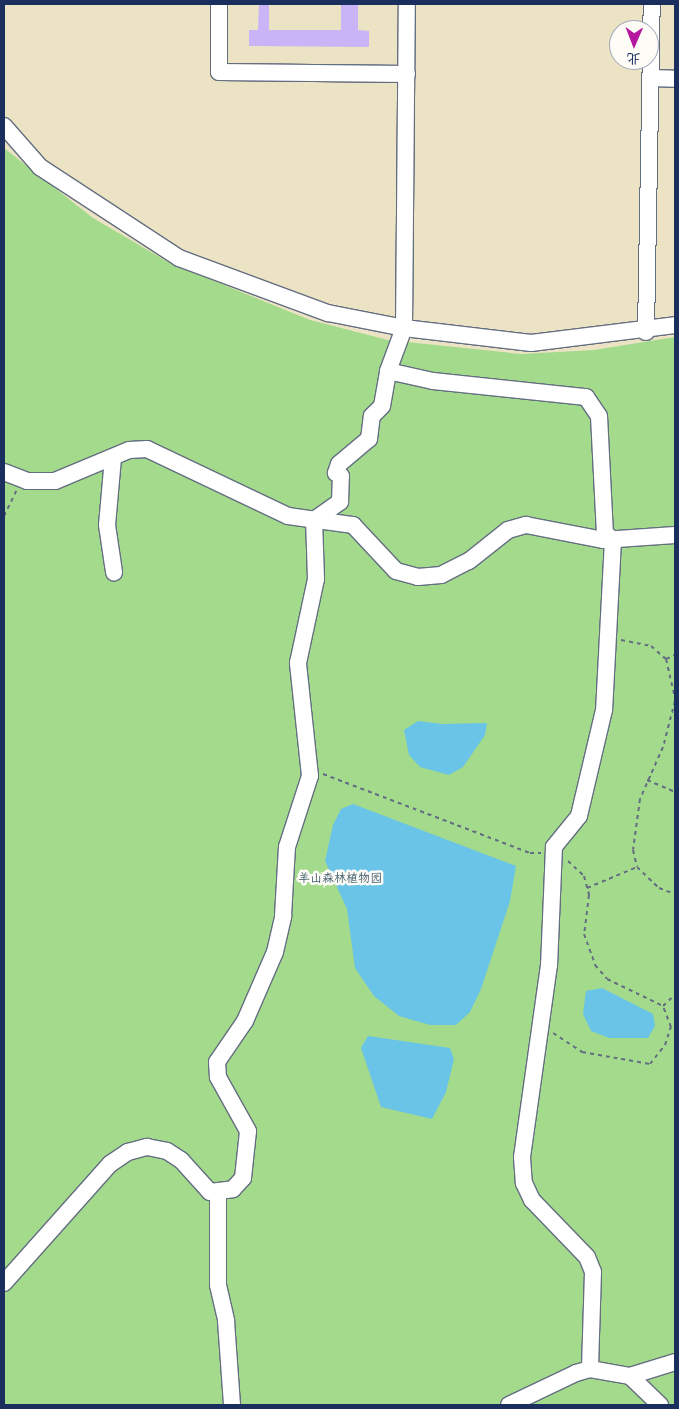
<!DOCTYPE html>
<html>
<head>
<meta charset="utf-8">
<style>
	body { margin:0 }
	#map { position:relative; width:679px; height:1409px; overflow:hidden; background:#ebe3c3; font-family:"Shantell Sans","LXGW WenKai TC",sans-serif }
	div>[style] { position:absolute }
	.green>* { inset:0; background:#a3da8c }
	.water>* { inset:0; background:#69c4e7 }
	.building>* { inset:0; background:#c8b4f6 }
	.path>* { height:2px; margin-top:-1px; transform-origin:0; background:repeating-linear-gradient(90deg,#646e81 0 4px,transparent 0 8px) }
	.roads { filter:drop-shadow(1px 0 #646e81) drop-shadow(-1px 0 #646e81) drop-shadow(0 1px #646e81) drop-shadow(0 -1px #646e81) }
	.minor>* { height:16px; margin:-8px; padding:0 8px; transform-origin:8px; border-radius:8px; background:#fff }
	span { translate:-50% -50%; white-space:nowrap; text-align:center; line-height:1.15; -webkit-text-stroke:5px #fdfcf7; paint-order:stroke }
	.park-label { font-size:12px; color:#3d5a6a }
	.frame { position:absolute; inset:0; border:5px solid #1b2f5e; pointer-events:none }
	.north { position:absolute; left:609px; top:20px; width:50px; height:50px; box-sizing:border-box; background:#fdfcf7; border:1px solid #a3aaba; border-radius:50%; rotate:181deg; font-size:14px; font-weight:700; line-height:20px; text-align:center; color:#1b2f5e }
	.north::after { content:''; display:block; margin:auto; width:18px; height:22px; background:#b5179e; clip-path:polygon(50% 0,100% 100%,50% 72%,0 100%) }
</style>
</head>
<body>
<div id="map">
	<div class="green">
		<div style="clip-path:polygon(4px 148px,93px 218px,168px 262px,310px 320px,388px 340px,521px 354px,594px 350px,675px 337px,675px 1405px,4px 1405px)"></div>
	</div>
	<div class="water">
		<div style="clip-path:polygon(418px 721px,442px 724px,487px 723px,485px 735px,463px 767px,449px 775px,420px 767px,409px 755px,404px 730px)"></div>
		<div style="clip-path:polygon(353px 804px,516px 866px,510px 901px,481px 989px,470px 1012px,456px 1025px,430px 1025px,399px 1016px,374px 996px,355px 968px,347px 909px,325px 861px,333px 825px,341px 809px)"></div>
		<div style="clip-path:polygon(602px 988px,653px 1014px,655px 1026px,648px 1038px,609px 1038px,591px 1031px,583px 1014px,586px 991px)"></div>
		<div style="clip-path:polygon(368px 1036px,450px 1048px,454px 1059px,446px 1092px,432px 1119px,381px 1107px,361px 1048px)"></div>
	</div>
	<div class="building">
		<div style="clip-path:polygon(259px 4px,269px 4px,269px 30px,341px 30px,341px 4px,358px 4px,358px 30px,369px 31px,369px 47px,249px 46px,249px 30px,258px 30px)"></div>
	</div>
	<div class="path">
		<div style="left:4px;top:516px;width:28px;rotate:-64deg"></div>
		<div style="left:621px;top:640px;width:31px;rotate:11deg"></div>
		<div style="left:651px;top:646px;width:20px;rotate:41deg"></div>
		<div style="left:666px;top:659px;width:40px;rotate:77deg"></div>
		<div style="left:666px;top:659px;width:10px;rotate:-24deg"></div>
		<div style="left:675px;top:701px;width:48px;rotate:104.6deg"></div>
		<div style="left:663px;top:747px;width:57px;rotate:113.9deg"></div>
		<div style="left:640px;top:799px;width:51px;rotate:97.8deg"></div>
		<div style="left:633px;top:850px;width:17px;rotate:77deg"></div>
		<div style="left:637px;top:867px;width:30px;rotate:44deg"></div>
		<div style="left:659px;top:888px;width:17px;rotate:21deg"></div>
		<div style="left:323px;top:774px;width:222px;rotate:20.9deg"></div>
		<div style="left:530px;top:853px;width:11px"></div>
		<div style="left:647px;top:780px;width:30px;rotate:23deg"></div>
		<div style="left:568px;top:861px;width:22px;rotate:43deg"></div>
		<div style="left:584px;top:876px;width:20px;rotate:75deg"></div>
		<div style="left:589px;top:895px;width:39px;rotate:97deg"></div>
		<div style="left:584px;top:934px;width:33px;rotate:70deg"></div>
		<div style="left:595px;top:965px;width:18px;rotate:49deg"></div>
		<div style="left:607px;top:979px;width:62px;rotate:25.7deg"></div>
		<div style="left:587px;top:888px;width:54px;rotate:-22.8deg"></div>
		<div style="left:553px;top:1033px;width:35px;rotate:33deg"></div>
		<div style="left:582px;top:1052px;width:69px;rotate:10deg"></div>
		<div style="left:650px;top:1064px;width:24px;rotate:-52deg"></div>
		<div style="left:665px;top:1045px;width:19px;rotate:-72deg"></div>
		<div style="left:671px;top:1027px;width:22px;rotate:-111deg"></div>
		<div style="left:663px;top:1006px;width:16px;rotate:-43deg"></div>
	</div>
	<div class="roads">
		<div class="minor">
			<div style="left:219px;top:4px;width:68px;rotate:90deg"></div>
			<div style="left:219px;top:72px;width:188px;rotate:0.6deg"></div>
			<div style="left:651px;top:78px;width:24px;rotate:2deg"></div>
			<div style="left:4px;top:126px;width:55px;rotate:48.7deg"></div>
			<div style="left:40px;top:167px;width:166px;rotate:33.2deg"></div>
			<div style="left:179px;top:258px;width:159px;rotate:20.3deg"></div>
			<div style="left:328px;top:313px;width:77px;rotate:11.2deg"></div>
			<div style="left:404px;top:328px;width:128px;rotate:6.7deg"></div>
			<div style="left:531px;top:343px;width:145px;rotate:-7.1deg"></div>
			<div style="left:646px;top:332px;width:328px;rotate:-89deg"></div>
			<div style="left:388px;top:371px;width:46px;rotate:12.5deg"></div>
			<div style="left:433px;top:381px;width:154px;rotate:6deg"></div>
			<div style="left:586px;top:397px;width:23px;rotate:56deg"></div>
			<div style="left:599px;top:416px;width:117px;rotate:87.1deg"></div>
			<div style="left:605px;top:533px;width:11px;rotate:41deg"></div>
			<div style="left:613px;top:540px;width:170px;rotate:93deg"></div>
			<div style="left:604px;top:710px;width:109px;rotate:103.3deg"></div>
			<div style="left:579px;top:816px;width:40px;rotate:129deg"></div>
			<div style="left:554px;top:847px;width:118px;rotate:92.4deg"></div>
			<div style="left:549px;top:965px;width:194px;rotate:98deg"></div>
			<div style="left:522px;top:1157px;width:26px;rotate:86deg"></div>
			<div style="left:524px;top:1183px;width:19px;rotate:65deg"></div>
			<div style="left:532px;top:1200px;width:79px;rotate:46deg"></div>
			<div style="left:587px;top:1257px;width:16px;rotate:68deg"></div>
			<div style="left:593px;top:1272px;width:97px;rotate:91.8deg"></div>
			<div style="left:113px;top:458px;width:67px;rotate:95.1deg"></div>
			<div style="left:107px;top:525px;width:48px;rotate:81.5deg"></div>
			<div style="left:4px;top:472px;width:25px;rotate:21deg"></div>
			<div style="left:27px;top:481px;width:28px"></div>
			<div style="left:55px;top:481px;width:80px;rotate:-22.7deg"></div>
			<div style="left:129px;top:450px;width:18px;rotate:-3deg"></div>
			<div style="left:147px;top:449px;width:156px;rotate:25.4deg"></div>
			<div style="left:288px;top:516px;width:66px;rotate:7.9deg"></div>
			<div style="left:353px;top:525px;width:63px;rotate:46.9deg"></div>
			<div style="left:396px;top:571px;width:23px;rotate:15deg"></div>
			<div style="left:418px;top:577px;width:23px;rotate:-5deg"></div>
			<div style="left:441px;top:575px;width:31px;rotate:-27deg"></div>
			<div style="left:469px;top:561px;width:50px;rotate:-38.5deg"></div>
			<div style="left:508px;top:530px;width:19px;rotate:-16deg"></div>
			<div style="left:526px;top:525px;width:78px;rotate:11deg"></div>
			<div style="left:603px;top:540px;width:72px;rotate:-4deg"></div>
			<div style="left:218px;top:1193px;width:92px;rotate:90deg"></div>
			<div style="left:218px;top:1285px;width:37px;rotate:77deg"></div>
			<div style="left:226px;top:1321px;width:84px;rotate:85.9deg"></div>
			<div style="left:4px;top:1283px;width:159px;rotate:-48.3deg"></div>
			<div style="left:110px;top:1164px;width:22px;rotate:-34deg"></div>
			<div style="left:128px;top:1152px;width:20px;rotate:-15deg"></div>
			<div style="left:147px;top:1147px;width:20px;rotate:11deg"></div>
			<div style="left:167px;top:1151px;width:17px;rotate:33deg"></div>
			<div style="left:181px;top:1160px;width:43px;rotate:47.8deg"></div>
			<div style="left:210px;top:1192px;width:23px;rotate:-7deg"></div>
			<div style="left:233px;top:1189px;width:15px;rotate:-48deg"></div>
			<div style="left:243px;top:1178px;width:47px;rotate:-83.9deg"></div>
			<div style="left:248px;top:1131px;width:62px;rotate:-119.1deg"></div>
			<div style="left:218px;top:1077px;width:15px;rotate:-94deg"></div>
			<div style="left:217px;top:1062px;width:50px;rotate:-55.7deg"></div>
			<div style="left:245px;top:1021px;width:75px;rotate:-66.5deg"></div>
			<div style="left:275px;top:952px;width:37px;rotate:-77deg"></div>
			<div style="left:283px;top:916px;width:69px;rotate:-86.7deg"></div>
			<div style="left:287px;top:847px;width:75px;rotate:-72.1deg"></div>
			<div style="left:310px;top:776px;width:114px;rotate:-96.1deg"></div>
			<div style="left:298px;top:663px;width:86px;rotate:-77.9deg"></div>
			<div style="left:316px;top:579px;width:59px;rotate:-91.9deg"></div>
			<div style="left:314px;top:520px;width:32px;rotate:-35deg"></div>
			<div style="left:340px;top:502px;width:26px;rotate:-88deg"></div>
			<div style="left:341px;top:476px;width:6px;rotate:-149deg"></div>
			<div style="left:336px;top:473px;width:9px;rotate:-72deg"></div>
			<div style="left:339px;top:464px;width:39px;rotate:-40deg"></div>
			<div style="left:369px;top:439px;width:23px;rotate:-83deg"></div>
			<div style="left:372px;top:416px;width:14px;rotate:-45deg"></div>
			<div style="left:382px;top:406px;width:36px;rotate:-80deg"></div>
			<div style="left:388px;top:371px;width:46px;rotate:-69.6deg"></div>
			<div style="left:404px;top:328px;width:324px;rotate:-89.5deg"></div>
			<div style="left:630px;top:1376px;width:42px;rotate:44deg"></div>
			<div style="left:509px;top:1405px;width:74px;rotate:-25.5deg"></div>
			<div style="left:576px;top:1373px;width:15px;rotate:-16deg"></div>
			<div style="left:590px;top:1369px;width:41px;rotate:9.9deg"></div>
			<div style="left:630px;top:1376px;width:47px;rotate:-17.3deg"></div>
		</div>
	</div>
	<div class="park-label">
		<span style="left:340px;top:879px">羊山森林植物园</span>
	</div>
	<div class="frame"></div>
	<div class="north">北</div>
</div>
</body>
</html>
